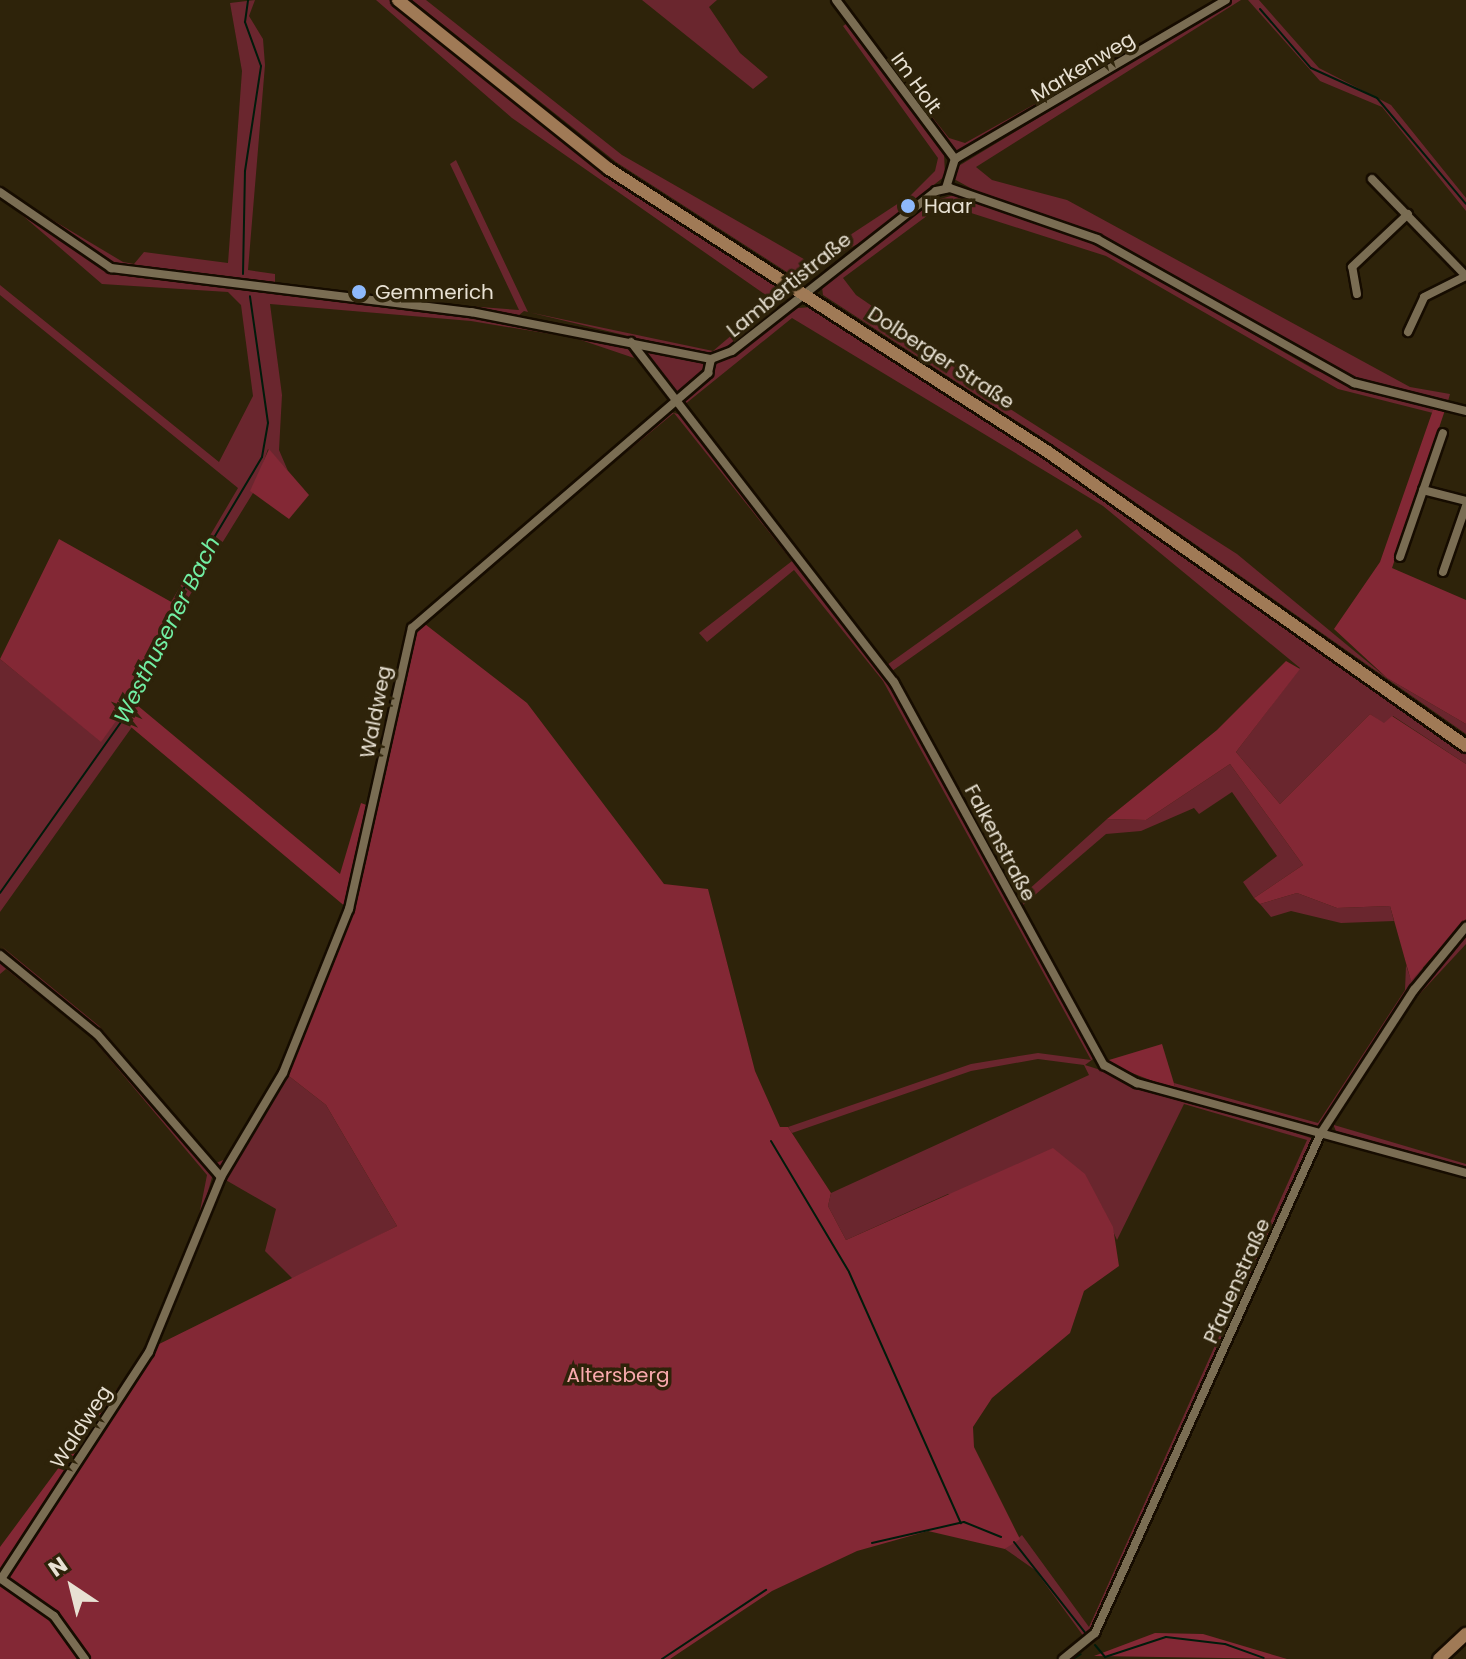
<!DOCTYPE html>
<html>
<head>
<meta charset="utf-8">
<style>
	body { margin:0 }
	#map { position:relative; width:1466px; height:1659px; overflow:hidden; background:#2e230a; font-family:Poppins,sans-serif }
	div>[style] { position:absolute }
	.green>* { inset:0; background:#6a262e }
	.forest>* { inset:0; background:#832835 }
	.stream>* { height:2px; margin:-1px; padding:0 1px; transform-origin:1px; border-radius:1px; background:#001b0b }
	.roads { filter:drop-shadow(2px 0 #160c00) drop-shadow(-2px 0 #160c00) drop-shadow(0 2px #160c00) drop-shadow(0 -2px #160c00) }
	.street>* { height:8px; margin:-4px; padding:0 4px; transform-origin:4px; border-radius:4px; background:#7a6d53 }
	.secondary>* { height:12px; margin:-6px; padding:0 6px; transform-origin:6px; border-radius:6px; background:#a07a56 }
	.dots>* { width:22px; height:22px; translate:-50% -50%; box-sizing:border-box; border:4px solid #2e230a; border-radius:50% }
	span { translate:-50% -50%; white-space:nowrap; text-align:center; line-height:1.15; -webkit-text-stroke:7px #2e230a; paint-order:stroke }
	.street-label { font-size:20px; color:#e8e1d3 }
	.poi-label { font-size:20px; color:#e8e1d3 }
	.left { translate:0 -50%; text-align:left }
	.park-label { font-size:20px; color:#f9aaae }
	.water-label { font-size:22px; color:#71eea3; font-style:italic }
	.north { position:absolute; left:32px; top:1547px; width:80px; height:80px; -webkit-text-stroke:6px #2e230a; paint-order:stroke; rotate:325deg; font-size:22px; font-weight:700; line-height:32px; text-align:center; color:#e8e1d3 }
	.north::after { content:''; display:block; margin:auto; width:28px; height:36px; background:#e8e1d3; clip-path:polygon(50% 0,100% 100%,50% 72%,0 100%) }
</style>
</head>
<body>
<div id="map">
	<div class="green">
		<div style="clip-path:polygon(255px 0,249px 16px,263px 39px,265px 65px,248px 270px,275px 274px,275px 284px,103px 261px,14px 197px,123px 262px,134px 264px,144px 252px,228px 263px,242px 71px,230px 3px)"></div>
		<div style="clip-path:polygon(376px 0,389px 0,606px 173px,775px 282px,783px 299px,730px 347px,703px 354px,524px 311px,518px 316px,440px 304px,519px 310px,450px 164px,456px 160px,528px 312px,713px 351px,773px 300px,512px 118px)"></div>
		<div style="clip-path:polygon(412px 0,426px 0,622px 155px,809px 262px,911px 195px,935px 171px,938px 158px,843px 26px,849px 22px,944px 152px,945px 176px,862px 242px,793px 276px,616px 162px)"></div>
		<div style="clip-path:polygon(642px 0,717px 0,709px 7px,740px 53px,768px 77px,753px 89px)"></div>
		<div style="clip-path:polygon(839px 0,949px 138px,965px 143px,1222px 0,956px 153px)"></div>
		<div style="clip-path:polygon(1232px 0,1241px 0,976px 167px,992px 180px,1067px 200px,1410px 387px,1450px 394px,1448px 401px,1355px 379px,1098px 235px,1005px 207px,954px 179px,957px 167px)"></div>
		<div style="clip-path:polygon(1248px 0,1259px 0,1319px 68px,1391px 105px,1466px 198px,1466px 211px,1382px 107px,1320px 81px)"></div>
		<div style="clip-path:polygon(954px 195px,1096px 243px,1315px 370px,1434px 407px,1433px 413px,1338px 389px,1106px 256px,943px 204px,843px 278px,856px 295px,1007px 399px,1004px 405px,1237px 554px,1387px 678px,1466px 724px,1466px 734px,1052px 444px,823px 295px,822px 287px,852px 260px,927px 203px)"></div>
		<div style="clip-path:polygon(0 196px,106px 271px,534px 326px,626px 345px,634px 358px,575px 338px,471px 321px,270px 304px,282px 395px,279px 450px,288px 471px,268px 449px,253px 493px,182px 608px,171px 602px,238px 488px,0 295px,0 285px,219px 462px,253px 396px,241px 305px,228px 292px,102px 284px)"></div>
		<div style="clip-path:polygon(812px 307px,1107px 499px,1466px 752px,1466px 764px,1393px 716px,1384px 724px,1370px 714px,1280px 804px,1236px 752px,1300px 668px,1103px 506px,792px 318px,684px 405px,887px 665px,1077px 529px,1082px 537px,892px 671px,934px 749px,887px 665px,682px 405px,716px 364px,798px 308px)"></div>
		<div style="clip-path:polygon(640px 348px,702px 361px,706px 371px,674px 397px)"></div>
		<div style="clip-path:polygon(668px 411px,681px 415px,892px 685px,1091px 1049px,1093px 1059px,1085px 1065px,1314px 1139px,1087px 1641px,1035px 1570px,1005px 1549px,1022px 1535px,1089px 1627px,1307px 1140px,1184px 1104px,1117px 1240px,1102px 1207px,948px 1194px,846px 1240px,828px 1206px,831px 1193px,1089px 1075px,1084px 1065px,1038px 1059px,971px 1071px,792px 1133px,788px 1127px,971px 1064px,1038px 1053px,1091px 1060px,883px 681px,794px 570px,707px 642px,699px 633px,792px 561px,674px 413px,421px 621px)"></div>
		<div style="clip-path:polygon(0 659px,101px 741px,119px 716px,132px 727px,0 912px)"></div>
		<div style="clip-path:polygon(1230px 764px,1303px 865px,1254px 898px,1243px 882px,1277px 856px,1232px 792px,1199px 814px,1194px 808px,1141px 831px,1106px 834px,1022px 906px,1106px 1063px,1016px 901px,1107px 819px,1146px 820px)"></div>
		<div style="clip-path:polygon(1297px 893px,1337px 908px,1390px 906px,1394px 921px,1341px 923px,1291px 911px,1271px 917px,1260px 904px)"></div>
		<div style="clip-path:polygon(1466px 932px,1466px 944px,1402px 1013px,1424px 981px)"></div>
		<div style="clip-path:polygon(0 945px,99px 1026px,216px 1163px,228px 1158px,223px 1167px,218px 1168px,99px 1033px)"></div>
		<div style="clip-path:polygon(0 958px,95px 1035px,213px 1174px,195px 1236px,207px 1175px,92px 1038px,6px 969px,0 974px)"></div>
		<div style="clip-path:polygon(1406px 965px,1411px 980px,1423px 967px,1422px 974px,1319px 1127px,1176px 1090px,1174px 1083px,1318px 1123px,1405px 990px)"></div>
		<div style="clip-path:polygon(285px 1073px,326px 1105px,397px 1226px,294px 1280px,265px 1251px,276px 1209px,224px 1179px)"></div>
		<div style="clip-path:polygon(1349px 1096px,1334px 1125px,1466px 1164px,1466px 1171px,1337px 1134px,1332px 1121px)"></div>
	</div>
	<div class="forest">
		<div style="clip-path:polygon(1434px 407px,1445px 410px,1392px 568px,1466px 600px,1466px 724px,1387px 678px,1334px 629px,1380px 562px)"></div>
		<div style="clip-path:polygon(269px 449px,309px 495px,289px 519px,250px 491px)"></div>
		<div style="clip-path:polygon(59px 539px,182px 608px,137px 705px,340px 874px,361px 803px,377px 809px,407px 648px,421px 621px,527px 703px,664px 884px,708px 889px,755px 1071px,780px 1127px,788px 1127px,831px 1193px,828px 1206px,846px 1240px,1053px 1148px,1085px 1174px,1113px 1227px,1119px 1266px,1084px 1291px,1070px 1333px,992px 1398px,973px 1427px,974px 1447px,1020px 1539px,1005px 1549px,928px 1531px,857px 1551px,772px 1591px,670px 1659px,0 1659px,0 1547px,145px 1351px,397px 1226px,326px 1105px,285px 1073px,347px 908px,119px 717px,101px 742px,0 659px)"></div>
		<div style="clip-path:polygon(1286px 661px,1300px 669px,1236px 752px,1280px 804px,1370px 714px,1384px 723px,1392px 716px,1466px 764px,1466px 919px,1411px 981px,1390px 906px,1337px 908px,1297px 893px,1260px 904px,1254px 898px,1303px 865px,1230px 764px,1146px 820px,1107px 819px,1217px 730px)"></div>
		<div style="clip-path:polygon(1162px 1044px,1176px 1090px,1106px 1063px,1109px 1060px)"></div>
		<div style="clip-path:polygon(1155px 1633px,1203px 1634px,1287px 1659px,1094px 1656px)"></div>
	</div>
	<div class="stream">
		<div style="left:1260px;top:9px;width:78px;rotate:49.2deg"></div>
		<div style="left:1311px;top:68px;width:72px;rotate:24.4deg"></div>
		<div style="left:1377px;top:98px;width:138px;rotate:50deg"></div>
		<div style="left:243px;top:274px;width:103px;rotate:-88.9deg"></div>
		<div style="left:245px;top:171px;width:106px;rotate:-81.3deg"></div>
		<div style="left:261px;top:66px;width:47px;rotate:-110deg"></div>
		<div style="left:245px;top:22px;width:22px;rotate:-82deg"></div>
		<div style="left:0;top:893px;width:211px;rotate:-54.7deg"></div>
		<div style="left:122px;top:721px;width:141px;rotate:-65.3deg"></div>
		<div style="left:181px;top:593px;width:158px;rotate:-59.2deg"></div>
		<div style="left:262px;top:457px;width:35px;rotate:-80deg"></div>
		<div style="left:268px;top:423px;width:128px;rotate:-98.1deg"></div>
		<div style="left:771px;top:1141px;width:152px;rotate:59.2deg"></div>
		<div style="left:849px;top:1272px;width:275px;rotate:66deg"></div>
		<div style="left:1014px;top:1542px;width:118px;rotate:51.9deg"></div>
		<div style="left:872px;top:1543px;width:94px;rotate:-12.9deg"></div>
		<div style="left:964px;top:1522px;width:40px;rotate:22deg"></div>
		<div style="left:1095px;top:1645px;width:16px;rotate:50deg"></div>
		<div style="left:1105px;top:1657px;width:64px;rotate:-18.2deg"></div>
		<div style="left:1166px;top:1637px;width:59px;rotate:6.8deg"></div>
		<div style="left:1225px;top:1644px;width:41px;rotate:19.7deg"></div>
		<div style="left:662px;top:1659px;width:125px;rotate:-33.6deg"></div>
		<div style="left:1073px;top:1659px;width:9px;rotate:-32deg"></div>
	</div>
	<div class="roads">
		<div class="street">
			<div style="left:836px;top:0;width:199px;rotate:53.2deg"></div>
			<div style="left:955px;top:159px;width:314px;rotate:-30.4deg"></div>
			<div style="left:1372px;top:179px;width:135px;rotate:45.9deg"></div>
			<div style="left:946px;top:188px;width:30px;rotate:-73deg"></div>
			<div style="left:0;top:192px;width:135px;rotate:34.4deg"></div>
			<div style="left:111px;top:268px;width:363px;rotate:7deg"></div>
			<div style="left:471px;top:312px;width:245px;rotate:11.1deg"></div>
			<div style="left:711px;top:359px;width:22px;rotate:-21deg"></div>
			<div style="left:732px;top:351px;width:259px;rotate:-38.1deg"></div>
			<div style="left:936px;top:191px;width:14px;rotate:-12deg"></div>
			<div style="left:950px;top:188px;width:156px;rotate:19.1deg"></div>
			<div style="left:1097px;top:239px;width:295px;rotate:29.3deg"></div>
			<div style="left:1354px;top:383px;width:115px;rotate:14deg"></div>
			<div style="left:1357px;top:294px;width:27px;rotate:-100deg"></div>
			<div style="left:1352px;top:267px;width:77px;rotate:-43.4deg"></div>
			<div style="left:1408px;top:332px;width:38px;rotate:-65deg"></div>
			<div style="left:1424px;top:297px;width:47px;rotate:-26.6deg"></div>
			<div style="left:631px;top:342px;width:430px;rotate:52.3deg"></div>
			<div style="left:894px;top:682px;width:437px;rotate:61.3deg"></div>
			<div style="left:1104px;top:1065px;width:38px;rotate:29deg"></div>
			<div style="left:1137px;top:1083px;width:341px;rotate:15.3deg"></div>
			<div style="left:1423px;top:490px;width:44px;rotate:14.3deg"></div>
			<div style="left:1400px;top:557px;width:131px;rotate:-70.9deg"></div>
			<div style="left:1443px;top:572px;width:70px;rotate:-70.8deg"></div>
			<div style="left:0;top:955px;width:125px;rotate:39.2deg"></div>
			<div style="left:97px;top:1034px;width:189px;rotate:49.1deg"></div>
			<div style="left:85px;top:1659px;width:53px;rotate:-125.8deg"></div>
			<div style="left:54px;top:1616px;width:65px;rotate:-145.1deg"></div>
			<div style="left:1px;top:1579px;width:271px;rotate:-56.9deg"></div>
			<div style="left:149px;top:1352px;width:189px;rotate:-67.6deg"></div>
			<div style="left:221px;top:1177px;width:121px;rotate:-59.2deg"></div>
			<div style="left:283px;top:1073px;width:177px;rotate:-68.1deg"></div>
			<div style="left:349px;top:909px;width:288px;rotate:-77.4deg"></div>
			<div style="left:412px;top:628px;width:391px;rotate:-40.7deg"></div>
			<div style="left:708px;top:373px;width:14px;rotate:-78deg"></div>
			<div style="left:1063px;top:1659px;width:41px;rotate:-39.1deg"></div>
			<div style="left:1095px;top:1633px;width:549px;rotate:-65.68deg"></div>
			<div style="left:1321px;top:1133px;width:171px;rotate:-57deg"></div>
			<div style="left:1414px;top:990px;width:82px;rotate:-50.5deg"></div>
		</div>
		<div class="secondary">
			<div style="left:398px;top:0;width:270px;rotate:38.7deg"></div>
			<div style="left:609px;top:169px;width:522px;rotate:32.81deg"></div>
			<div style="left:1048px;top:452px;width:511px;rotate:35.12deg"></div>
			<div style="left:1439px;top:1659px;width:37px;rotate:-43deg"></div>
		</div>
	</div>
	<div class="dots">
		<div style="left:908px;top:206px;background:#8db9fc"></div>
		<div style="left:359px;top:292px;background:#8db9fc"></div>
	</div>
	<div class="street-label">
		<span style="left:1083px;top:67px;rotate:-31deg">Markenweg</span>
		<span style="left:916px;top:83px;rotate:54deg">Im Holt</span>
		<span style="left:789px;top:285px;rotate:-39deg">Lambertistraße</span>
		<span style="left:941px;top:358px;rotate:33deg">Dolberger Straße</span>
		<span style="left:376px;top:712px;rotate:-79deg">Waldweg</span>
		<span style="left:1000px;top:843px;rotate:62deg">Falkenstraße</span>
		<span style="left:1237px;top:1281px;rotate:-66deg">Pfauenstraße</span>
		<span style="left:81px;top:1427px;rotate:-57deg">Waldweg</span>
	</div>
	<div class="poi-label">
		<span class="left" style="left:924px;top:206px">Haar</span>
		<span class="left" style="left:375px;top:292px">Gemmerich</span>
	</div>
	<div class="park-label">
		<span style="left:618px;top:1375px">Altersberg</span>
	</div>
	<div class="water-label">
		<span style="left:167px;top:630px;rotate:-63deg">Westhusener Bach</span>
	</div>
	<div class="north">N</div>
</div>
</body>
</html>
